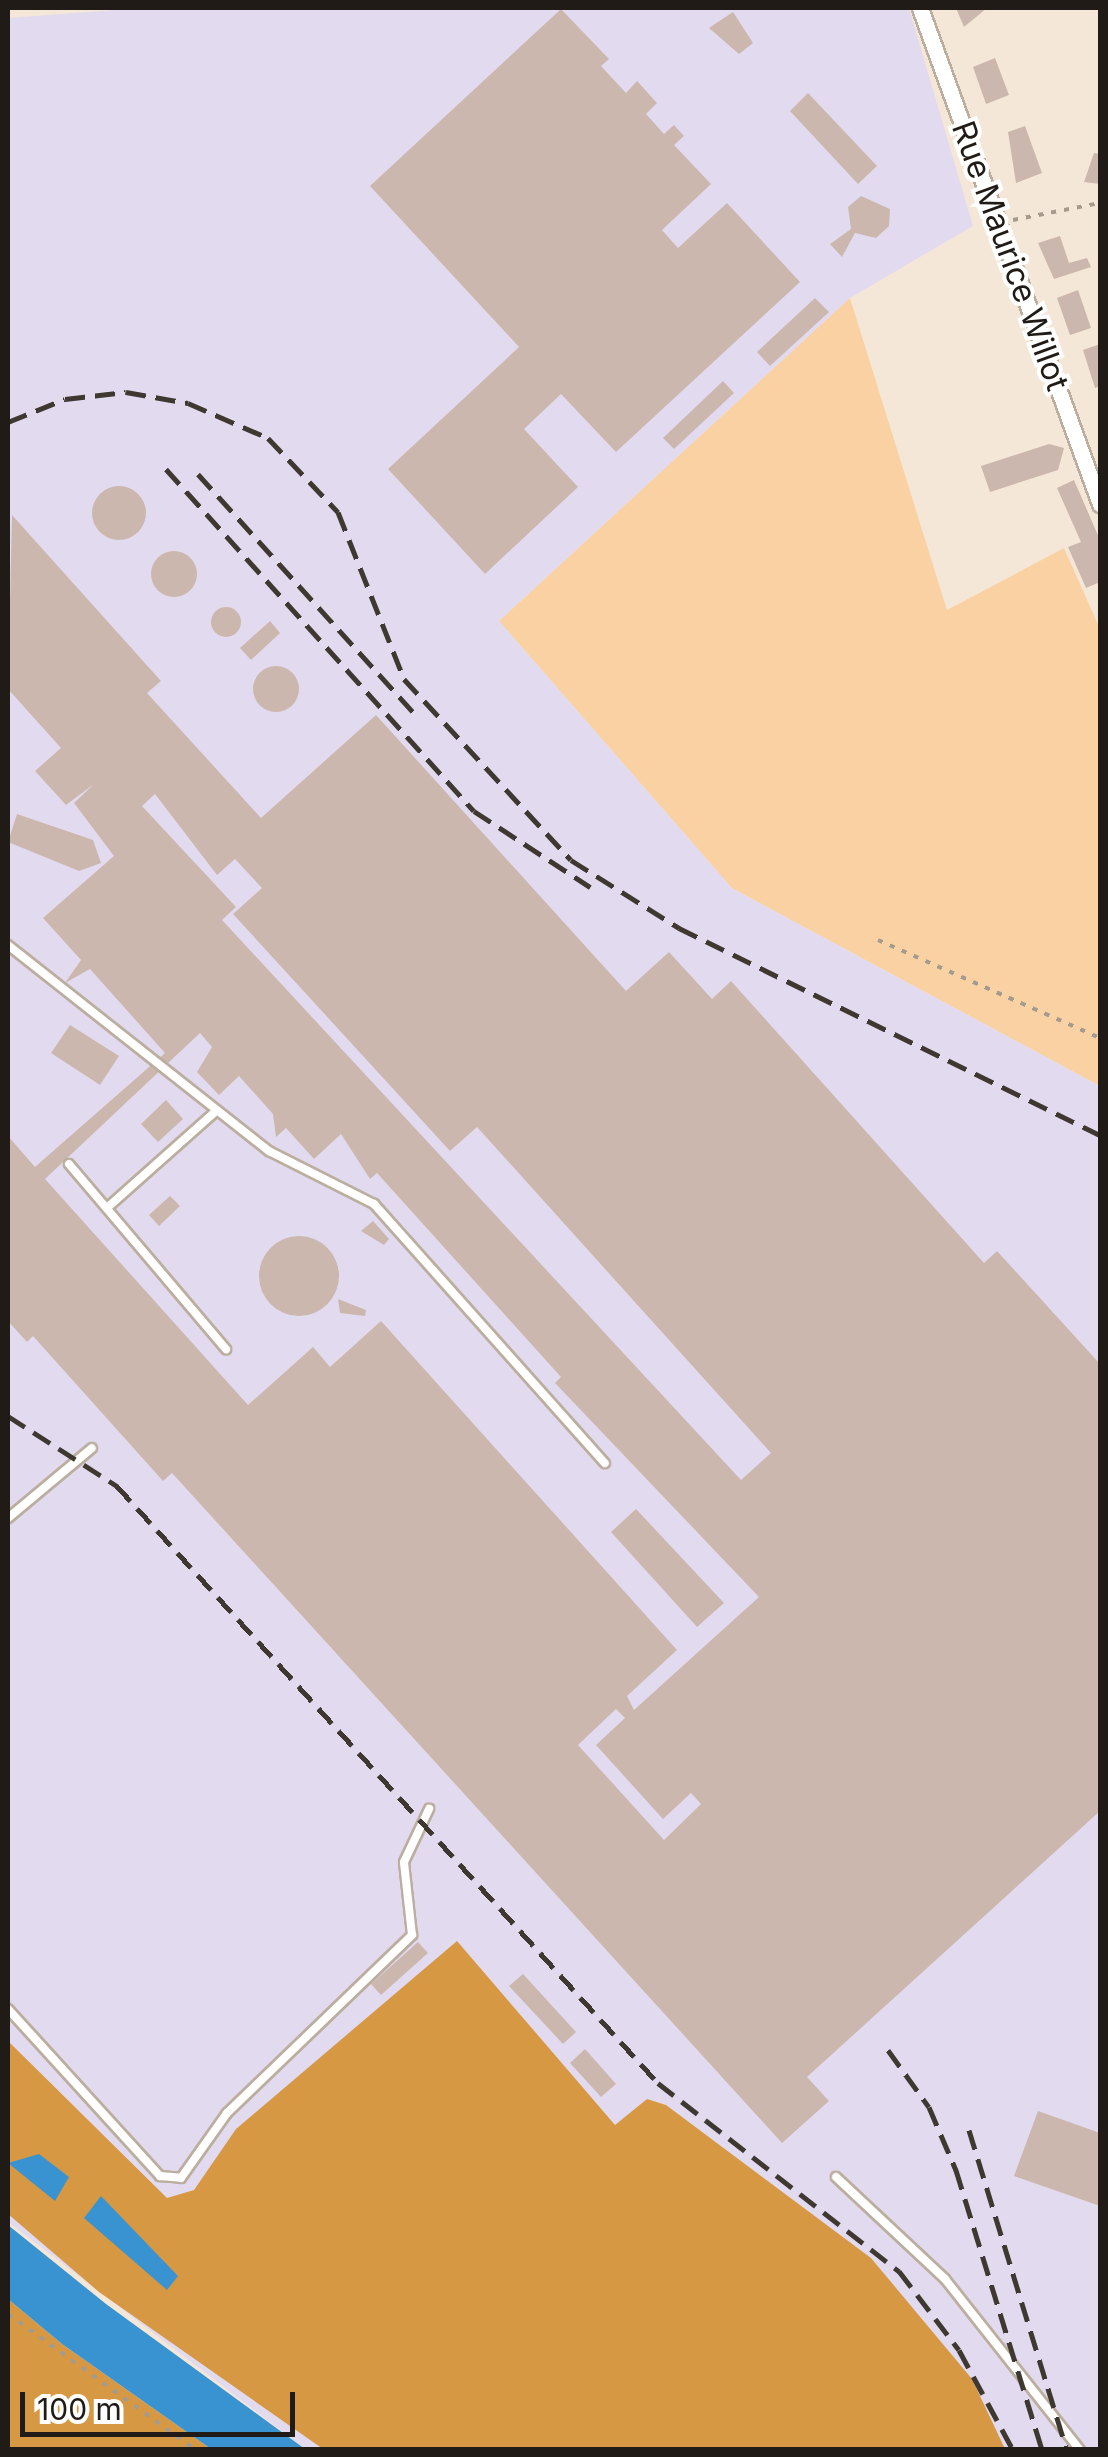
<!DOCTYPE html>
<html>
<head>
<meta charset="utf-8">
<style>
	body { margin:0 }
	#map { position:relative; width:1108px; height:2457px; overflow:hidden; background:#f5e7d7; font-family:Inter,sans-serif }
	div>[style] { position:absolute }
	.industrial>* { inset:0; background:#e2dbf0 }
	.green>* { inset:0; background:#f9d1a3 }
	.forest>* { inset:0; background:#d79844 }
	.water>* { inset:0; background:#3893d0 }
	.building>* { inset:0; background:#cbb7ad }
	.round { border-radius:50% }
	.path>* { height:4px; margin-top:-2px; transform-origin:0; background:repeating-linear-gradient(90deg,#a49a8e 0 5px,transparent 0 13px) }
	.roads { filter:drop-shadow(2px 0 #bbae9f) drop-shadow(-2px 0 #bbae9f) drop-shadow(0 2px #bbae9f) drop-shadow(0 -2px #bbae9f) }
	.lane>* { height:8px; margin:-4px; padding:0 4px; transform-origin:4px; border-radius:4px; background:#fff }
	.street>* { height:15px; margin:-7.5px; padding:0 7.5px; transform-origin:7.5px; border-radius:7.5px; background:#fff }
	.rail>* { height:5px; margin-top:-2.5px; transform-origin:0; background:repeating-linear-gradient(90deg,#3e3831 0 20px,transparent 0 30px) }
	span { translate:-50% -50%; white-space:nowrap; text-align:center; line-height:1.15; -webkit-text-stroke:8px #fff; paint-order:stroke }
	.street-label { font-size:32px; color:#201b16 }
	.frame { position:absolute; inset:0; border:10px solid #201b16; pointer-events:none }
	.scale { position:absolute; left:20px; top:2392px; width:275px; height:45px; box-sizing:border-box; border:5px solid #201b16; border-top:0; padding-left:12px; font-size:30px; line-height:35px; white-space:nowrap; color:#201b16; -webkit-text-stroke:8px #fff; paint-order:stroke }
</style>
</head>
<body>
<div id="map">
	<div class="industrial">
		<div style="clip-path:polygon(141px 8px,909px 8px,973px 226px,850px 298px,499px 621px,732px 888px,1100px 1086px,1100px 2449px,305px 2449px,8px 2222px,8px 18px)"></div>
	</div>
	<div class="green">
		<div style="clip-path:polygon(850px 298px,947px 610px,1064px 548px,1100px 629px,1100px 1086px,732px 888px,499px 621px)"></div>
	</div>
	<div class="forest">
		<div style="clip-path:polygon(457px 1941px,615px 2125px,647px 2099px,666px 2105px,871px 2258px,972px 2379px,1005px 2449px,323px 2449px,99px 2292px,8px 2214px,8px 2041px,167px 2198px,194px 2190px,236px 2129px)"></div>
		<div style="clip-path:polygon(8px 2299px,62px 2344px,211px 2449px,8px 2449px)"></div>
	</div>
	<div class="water">
		<div style="clip-path:polygon(39px 2154px,69px 2177px,55px 2201px,8px 2163px)"></div>
		<div style="clip-path:polygon(101px 2196px,178px 2276px,167px 2290px,84px 2218px)"></div>
		<div style="clip-path:polygon(8px 2225px,106px 2304px,305px 2449px,211px 2449px,62px 2344px,8px 2299px)"></div>
	</div>
	<div class="building">
		<div style="clip-path:polygon(956px 8px,987px 8px,964px 27px)"></div>
		<div style="clip-path:polygon(561px 9px,609px 59px,601px 66px,626px 93px,637px 81px,657px 103px,646px 114px,664px 134px,674px 125px,684px 136px,674px 145px,711px 184px,662px 230px,678px 248px,727px 203px,800px 282px,616px 452px,561px 394px,524px 429px,578px 487px,485px 574px,388px 469px,519px 347px,370px 186px)"></div>
		<div style="clip-path:polygon(733px 12px,753px 43px,739px 54px,709px 28px)"></div>
		<div style="clip-path:polygon(995px 58px,1009px 95px,986px 104px,973px 67px)"></div>
		<div style="clip-path:polygon(808px 93px,877px 166px,858px 184px,790px 111px)"></div>
		<div style="clip-path:polygon(1025px 126px,1042px 173px,1016px 183px,1008px 132px)"></div>
		<div style="clip-path:polygon(1094px 153px,1100px 154px,1100px 184px,1084px 182px)"></div>
		<div style="clip-path:polygon(861px 196px,890px 209px,889px 226px,876px 238px,855px 233px,842px 257px,830px 244px,851px 229px,848px 207px)"></div>
		<div style="clip-path:polygon(1060px 236px,1069px 263px,1087px 258px,1091px 267px,1054px 279px,1038px 243px)"></div>
		<div style="clip-path:polygon(1078px 290px,1091px 328px,1070px 335px,1057px 298px)"></div>
		<div style="clip-path:polygon(815px 298px,829px 312px,770px 366px,757px 352px)"></div>
		<div style="clip-path:polygon(1100px 344px,1100px 386px,1095px 388px,1083px 350px)"></div>
		<div style="clip-path:polygon(723px 381px,734px 393px,674px 449px,663px 438px)"></div>
		<div style="clip-path:polygon(1049px 444px,1064px 448px,1058px 470px,990px 492px,981px 466px)"></div>
		<div style="clip-path:polygon(1074px 480px,1100px 540px,1100px 582px,1086px 588px,1068px 547px,1081px 542px,1057px 488px)"></div>
		<div class="round" style="left:92px;top:486px;width:54px;height:54px"></div>
		<div style="clip-path:polygon(evenodd,12px 515px,161px 681px,147px 693px,261px 818px,376px 715px,626px 991px,669px 952px,712px 999px,731px 981px,984px 1263px,997px 1251px,1100px 1364px,1100px 1811px,807px 2077px,829px 2101px,782px 2143px,172px 1473px,163px 1481px,33px 1336px,27px 1342px,8px 1321px,8px 1136px,35px 1167px,165px 1053px,90px 969px,65px 983px,81px 960px,43px 918px,114px 856px,74px 803px,94px 784px,66px 805px,35px 771px,61px 748px,8px 689px,12px 515px,155px 794px,217px 875px,235px 859px,262px 888px,233px 914px,450px 1151px,477px 1127px,771px 1453px,741px 1480px,222px 920px,236px 907px,142px 806px,155px 794px,12px 515px,200px 1033px,212px 1047px,197px 1072px,219px 1095px,239px 1076px,273px 1114px,276px 1137px,286px 1128px,314px 1159px,341px 1134px,370px 1179px,377px 1173px,561px 1377px,555px 1383px,759px 1597px,634px 1710px,627px 1696px,677px 1650px,381px 1321px,330px 1367px,313px 1347px,248px 1405px,45px 1179px,200px 1033px,12px 515px,616px 1709px,625px 1718px,596px 1745px,663px 1819px,691px 1793px,701px 1804px,664px 1840px,578px 1745px,616px 1709px)"></div>
		<div class="round" style="left:151px;top:551px;width:46px;height:46px"></div>
		<div class="round" style="left:211px;top:607px;width:30px;height:30px"></div>
		<div style="clip-path:polygon(270px 621px,280px 633px,251px 660px,240px 648px)"></div>
		<div class="round" style="left:253px;top:666px;width:46px;height:46px"></div>
		<div style="clip-path:polygon(17px 814px,93px 840px,101px 863px,79px 871px,8px 842px)"></div>
		<div style="clip-path:polygon(70px 1025px,119px 1056px,100px 1085px,51px 1053px)"></div>
		<div style="clip-path:polygon(166px 1100px,183px 1119px,158px 1142px,141px 1124px)"></div>
		<div style="clip-path:polygon(170px 1196px,180px 1206px,159px 1226px,149px 1215px)"></div>
		<div style="clip-path:polygon(373px 1221px,389px 1239px,384px 1245px,361px 1231px)"></div>
		<div class="round" style="left:259px;top:1236px;width:80px;height:80px"></div>
		<div style="clip-path:polygon(338px 1299px,366px 1310px,365px 1316px,340px 1313px)"></div>
		<div style="clip-path:polygon(636px 1509px,724px 1603px,697px 1627px,611px 1532px)"></div>
		<div style="clip-path:polygon(418px 1942px,428px 1953px,381px 1995px,371px 1984px)"></div>
		<div style="clip-path:polygon(523px 1974px,576px 2032px,563px 2044px,509px 1986px)"></div>
		<div style="clip-path:polygon(585px 2049px,616px 2084px,601px 2097px,570px 2063px)"></div>
		<div style="clip-path:polygon(1038px 2111px,1100px 2133px,1100px 2206px,1014px 2176px)"></div>
	</div>
	<div class="path">
		<div style="left:1013px;top:220px;width:89px;rotate:-11.1deg"></div>
		<div style="left:878px;top:940px;width:243px;rotate:23.8deg"></div>
		<div style="left:8px;top:2314px;width:232px;rotate:35.9deg"></div>
	</div>
	<div class="roads">
		<div class="lane">
			<div style="left:8px;top:945px;width:333px;rotate:38.3deg"></div>
			<div style="left:269px;top:1151px;width:118px;rotate:26.8deg"></div>
			<div style="left:374px;top:1204px;width:347px;rotate:48.3deg"></div>
			<div style="left:69px;top:1164px;width:243px;rotate:49.7deg"></div>
			<div style="left:108px;top:1207px;width:143px;rotate:-41.6deg"></div>
			<div style="left:8px;top:1518px;width:109px;rotate:-39.8deg"></div>
			<div style="left:8px;top:2009px;width:226px;rotate:47.7deg"></div>
			<div style="left:160px;top:2176px;width:21px;rotate:5deg"></div>
			<div style="left:181px;top:2178px;width:80px;rotate:-54.7deg"></div>
			<div style="left:227px;top:2113px;width:257px;rotate:-43.9deg"></div>
			<div style="left:412px;top:1935px;width:73px;rotate:-96.3deg"></div>
			<div style="left:404px;top:1862px;width:59px;rotate:-64.7deg"></div>
			<div style="left:836px;top:2177px;width:149px;rotate:43.1deg"></div>
			<div style="left:945px;top:2279px;width:218px;rotate:51.7deg"></div>
		</div>
		<div class="street">
			<div style="left:920px;top:8px;width:528px;rotate:70.05deg"></div>
		</div>
	</div>
	<div class="rail">
		<div style="left:8px;top:422px;width:61px;rotate:-22deg"></div>
		<div style="left:65px;top:399px;width:61px;rotate:-6.5deg"></div>
		<div style="left:126px;top:392px;width:63px;rotate:10.1deg"></div>
		<div style="left:188px;top:403px;width:87px;rotate:23.6deg"></div>
		<div style="left:268px;top:438px;width:102px;rotate:46.6deg"></div>
		<div style="left:338px;top:512px;width:180px;rotate:68.4deg"></div>
		<div style="left:404px;top:679px;width:246px;rotate:47.3deg"></div>
		<div style="left:571px;top:860px;width:128px;rotate:32.2deg"></div>
		<div style="left:679px;top:928px;width:469px;rotate:26.2deg"></div>
		<div style="left:166px;top:469px;width:460px;rotate:48deg"></div>
		<div style="left:474px;top:811px;width:139px;rotate:33.2deg"></div>
		<div style="left:198px;top:474px;width:321px;rotate:47.9deg"></div>
		<div style="left:8px;top:1416px;width:130px;rotate:32.7deg"></div>
		<div style="left:117px;top:1486px;width:806px;rotate:47.82deg"></div>
		<div style="left:658px;top:2083px;width:306px;rotate:38deg"></div>
		<div style="left:899px;top:2271px;width:99px;rotate:52.8deg"></div>
		<div style="left:959px;top:2350px;width:114px;rotate:61.6deg"></div>
		<div style="left:888px;top:2050px;width:70px;rotate:54.3deg"></div>
		<div style="left:929px;top:2107px;width:69px;rotate:66.8deg"></div>
		<div style="left:956px;top:2170px;width:293px;rotate:72.9deg"></div>
		<div style="left:969px;top:2130px;width:335px;rotate:73deg"></div>
	</div>
	<div class="street-label">
		<span style="left:1010px;top:256px;rotate:70deg">Rue Maurice Willot</span>
	</div>
	<div class="frame"></div>
	<div class="scale">100 m</div>
</div>
</body>
</html>
